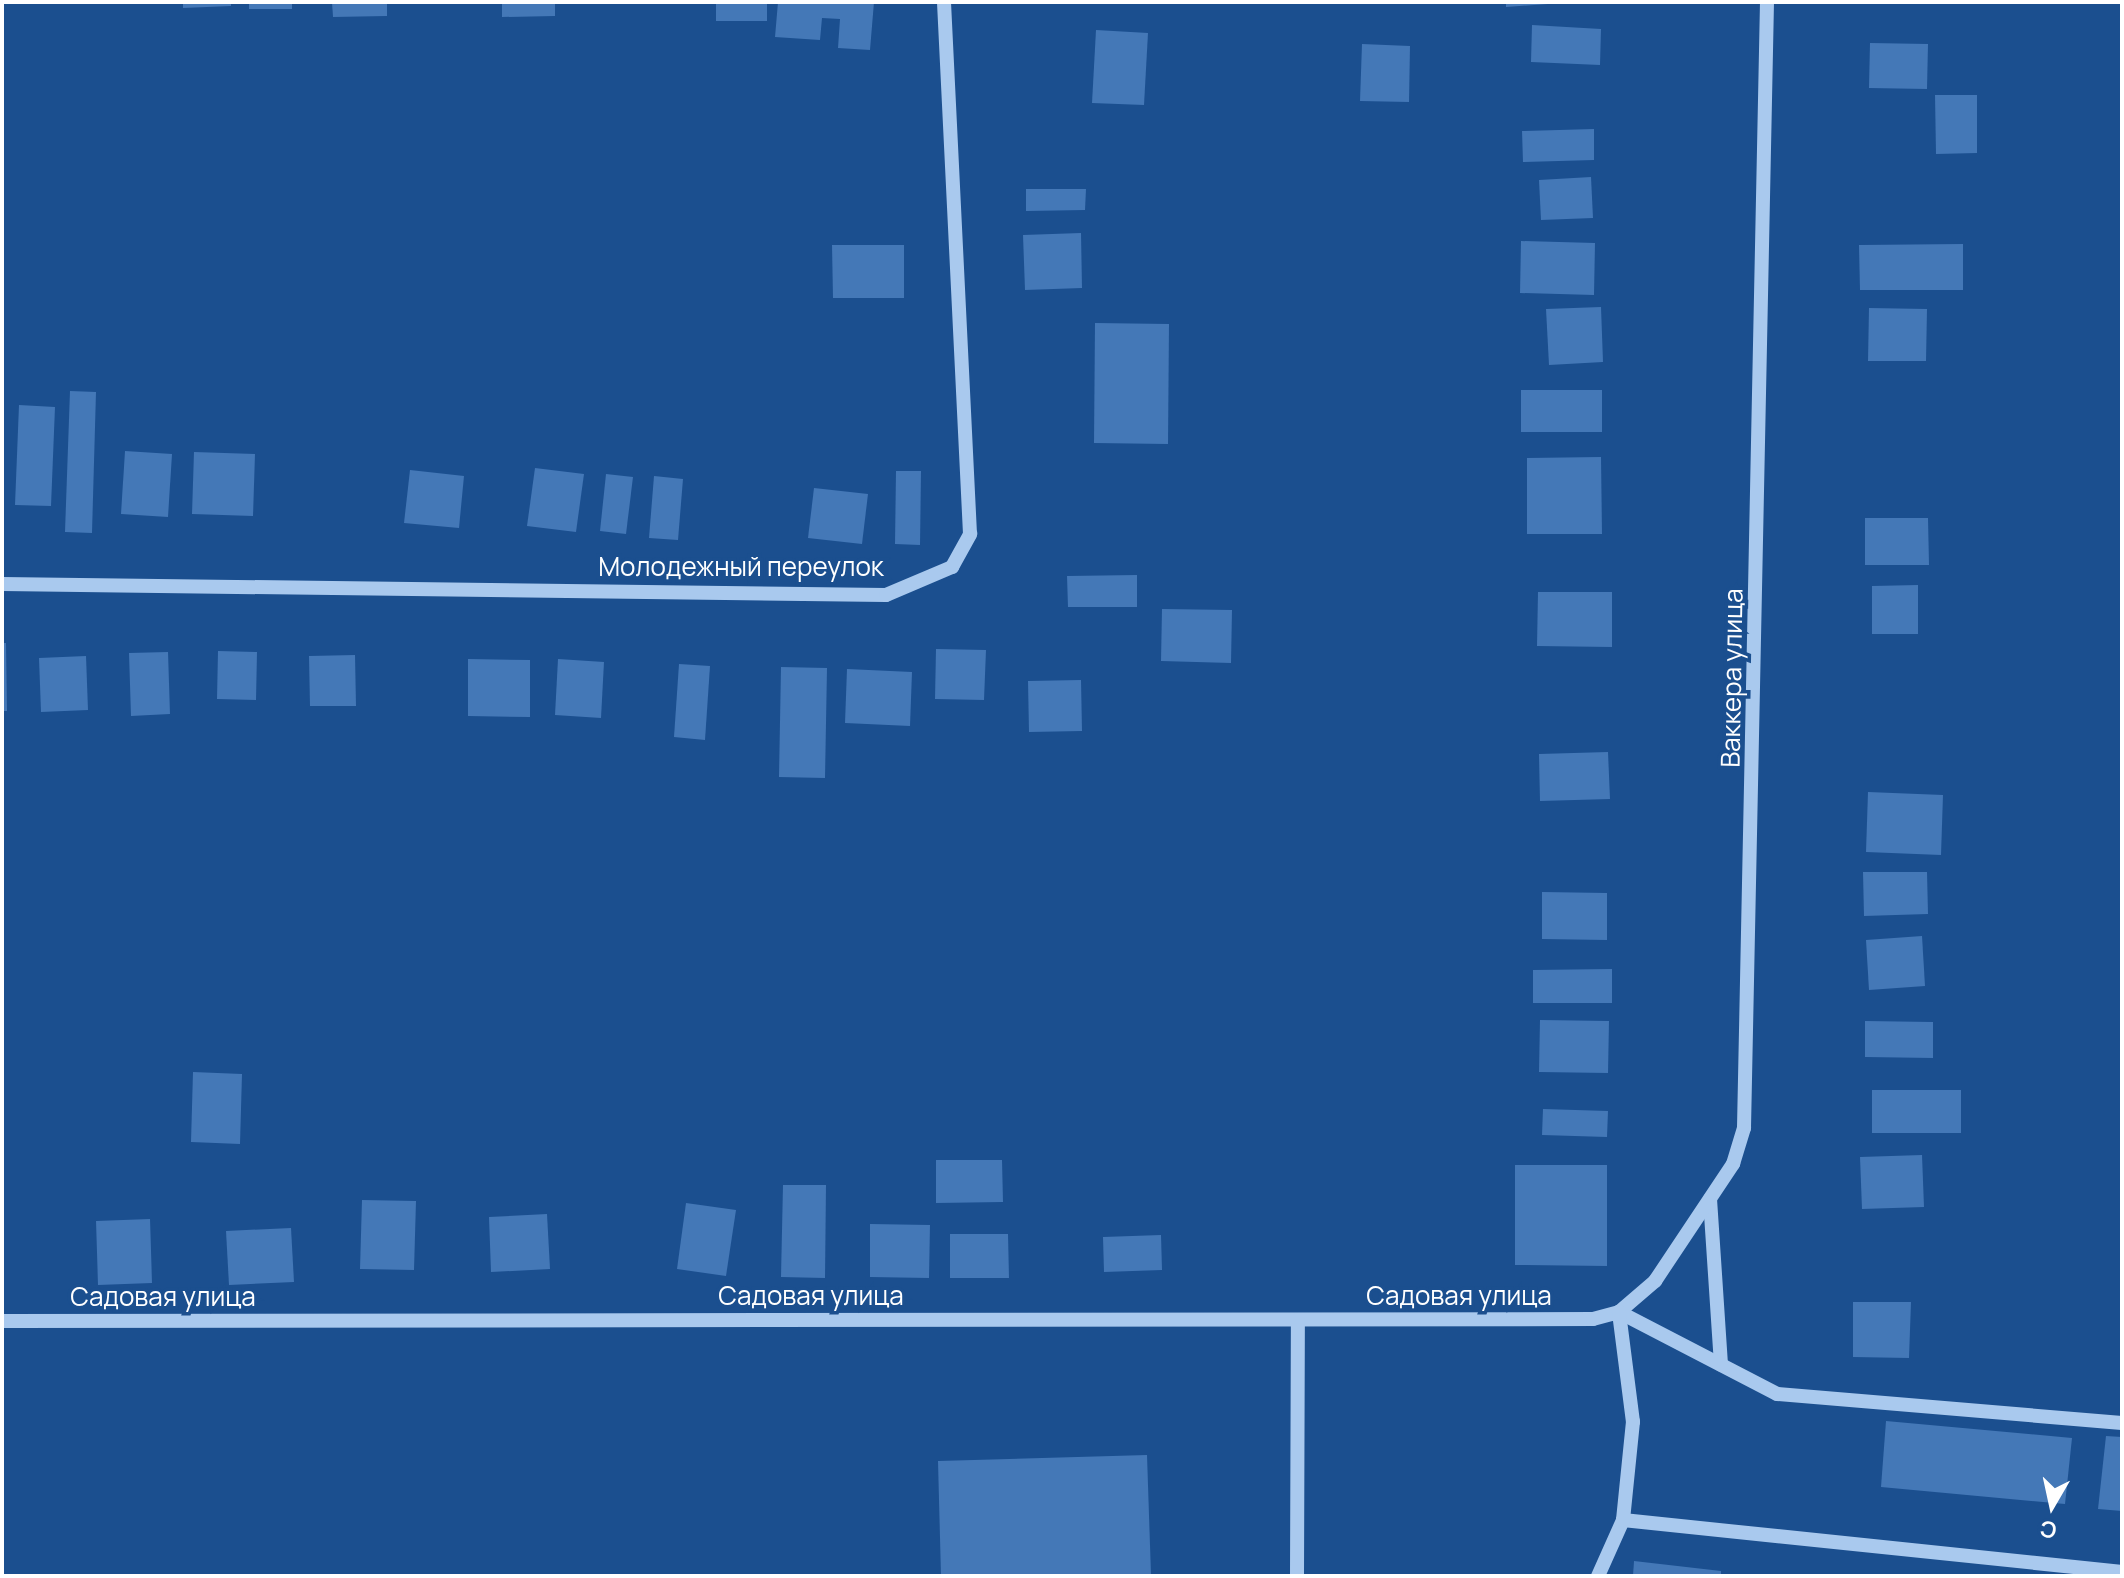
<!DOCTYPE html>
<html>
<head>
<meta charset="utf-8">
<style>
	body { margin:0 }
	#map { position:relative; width:2124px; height:1578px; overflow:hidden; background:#1b4f8f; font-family:Manrope,sans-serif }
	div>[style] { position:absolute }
	.building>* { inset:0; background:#4478b7 }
	.minor>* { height:14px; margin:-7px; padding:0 7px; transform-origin:7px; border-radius:7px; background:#a9c9ee }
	span { translate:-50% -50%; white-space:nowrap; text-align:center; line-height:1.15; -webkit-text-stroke:7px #1b4f8f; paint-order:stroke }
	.street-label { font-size:26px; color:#fff }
	.frame { position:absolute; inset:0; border:4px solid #fff; pointer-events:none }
	.north { position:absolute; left:2012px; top:1466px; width:80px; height:80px; -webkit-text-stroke:6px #1b4f8f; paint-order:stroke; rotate:189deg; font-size:22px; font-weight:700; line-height:32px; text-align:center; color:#fff }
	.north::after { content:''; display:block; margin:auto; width:28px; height:36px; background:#fff; clip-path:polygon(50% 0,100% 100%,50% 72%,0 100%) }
</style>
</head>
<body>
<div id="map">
	<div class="building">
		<div style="clip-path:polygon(183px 2px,231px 2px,231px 6px,183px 8px)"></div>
		<div style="clip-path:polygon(249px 2px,292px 2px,292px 9px,249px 9px)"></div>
		<div style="clip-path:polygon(332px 2px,387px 2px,387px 16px,333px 17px)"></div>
		<div style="clip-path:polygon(502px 2px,555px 2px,555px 16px,502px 17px)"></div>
		<div style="clip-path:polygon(716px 2px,767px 2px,767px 21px,716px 21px)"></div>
		<div style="clip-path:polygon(778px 2px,874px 2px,870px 50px,838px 48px,840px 19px,822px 18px,820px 40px,775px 37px)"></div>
		<div style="clip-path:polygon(1506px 2px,1548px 2px,1548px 4px,1506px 7px)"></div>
		<div style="clip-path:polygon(1532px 25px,1601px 29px,1600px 65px,1531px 62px)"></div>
		<div style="clip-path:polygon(1096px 30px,1148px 33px,1144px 105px,1092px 103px)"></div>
		<div style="clip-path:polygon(1870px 43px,1928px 44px,1927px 89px,1869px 88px)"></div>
		<div style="clip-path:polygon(1362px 44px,1410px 46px,1409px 102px,1360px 101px)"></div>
		<div style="clip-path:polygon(1935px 95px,1977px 95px,1977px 153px,1936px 154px)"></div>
		<div style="clip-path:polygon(1594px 129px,1594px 160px,1523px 162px,1522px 131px)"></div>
		<div style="clip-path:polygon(1591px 177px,1593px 218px,1541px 220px,1539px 180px)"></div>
		<div style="clip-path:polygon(1026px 189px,1086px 189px,1085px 210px,1026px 211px)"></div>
		<div style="clip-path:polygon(1081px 233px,1082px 288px,1025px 290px,1023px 235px)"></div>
		<div style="clip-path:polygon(1521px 241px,1595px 243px,1594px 295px,1520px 293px)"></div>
		<div style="clip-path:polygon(1963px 244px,1963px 290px,1860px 290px,1859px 245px)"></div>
		<div style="clip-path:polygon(832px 245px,904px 245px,904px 298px,833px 298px)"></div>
		<div style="clip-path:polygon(1601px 307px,1603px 362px,1549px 365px,1546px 309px)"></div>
		<div style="clip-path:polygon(1869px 308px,1927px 309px,1926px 361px,1868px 361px)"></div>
		<div style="clip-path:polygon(1095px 323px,1169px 324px,1168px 444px,1094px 443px)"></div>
		<div style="clip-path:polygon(1521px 390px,1602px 390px,1602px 432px,1521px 432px)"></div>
		<div style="clip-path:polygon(70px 391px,96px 392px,92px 533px,65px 532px)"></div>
		<div style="clip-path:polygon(19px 405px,55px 407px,51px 506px,15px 505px)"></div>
		<div style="clip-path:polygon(125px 451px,172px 454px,168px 517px,121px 514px)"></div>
		<div style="clip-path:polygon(194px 452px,255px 454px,253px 516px,192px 514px)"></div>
		<div style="clip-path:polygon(1601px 457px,1602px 534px,1527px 534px,1527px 458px)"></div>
		<div style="clip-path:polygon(535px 468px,584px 474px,576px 532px,527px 526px)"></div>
		<div style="clip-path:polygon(410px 470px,464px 476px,459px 528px,404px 523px)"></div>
		<div style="clip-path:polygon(896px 471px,921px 471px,920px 545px,895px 544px)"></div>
		<div style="clip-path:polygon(606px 474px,633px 477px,626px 534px,600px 531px)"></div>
		<div style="clip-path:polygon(654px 476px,683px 479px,678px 540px,649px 538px)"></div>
		<div style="clip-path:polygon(814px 488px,868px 494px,862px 544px,808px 538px)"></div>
		<div style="clip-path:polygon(1865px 518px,1928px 518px,1929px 565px,1865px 565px)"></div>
		<div style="clip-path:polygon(1137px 575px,1137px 607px,1068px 607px,1067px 576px)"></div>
		<div style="clip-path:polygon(1918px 585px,1918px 634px,1872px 634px,1872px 586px)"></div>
		<div style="clip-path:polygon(1538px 592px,1612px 592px,1612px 647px,1537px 646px)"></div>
		<div style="clip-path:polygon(1162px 609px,1232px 610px,1231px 663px,1161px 661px)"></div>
		<div style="clip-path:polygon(2px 643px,6px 643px,7px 711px,2px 711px)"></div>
		<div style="clip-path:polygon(936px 649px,986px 650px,984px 700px,935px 699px)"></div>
		<div style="clip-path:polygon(218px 651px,257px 652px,256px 700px,217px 699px)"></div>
		<div style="clip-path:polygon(168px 652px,170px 714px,131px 716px,129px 653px)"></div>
		<div style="clip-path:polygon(355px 655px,356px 706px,310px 706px,309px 656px)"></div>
		<div style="clip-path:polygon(86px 656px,88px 710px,41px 712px,39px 658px)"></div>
		<div style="clip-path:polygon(468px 659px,530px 660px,530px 717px,468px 716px)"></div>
		<div style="clip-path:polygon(558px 659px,604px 662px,601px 718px,555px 715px)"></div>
		<div style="clip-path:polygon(679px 664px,710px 666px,705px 740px,674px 737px)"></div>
		<div style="clip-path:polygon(781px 667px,827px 668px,825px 778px,779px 777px)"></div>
		<div style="clip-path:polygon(847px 669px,912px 672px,910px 726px,845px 723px)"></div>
		<div style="clip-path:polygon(1081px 680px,1082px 731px,1029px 732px,1028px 681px)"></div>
		<div style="clip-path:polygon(1608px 752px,1610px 799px,1540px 801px,1539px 754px)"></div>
		<div style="clip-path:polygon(1868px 792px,1943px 795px,1941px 855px,1866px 852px)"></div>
		<div style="clip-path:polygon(1863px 872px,1927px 872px,1928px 914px,1864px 916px)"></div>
		<div style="clip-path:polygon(1542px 892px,1607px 893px,1607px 940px,1542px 939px)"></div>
		<div style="clip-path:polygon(1922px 936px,1925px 986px,1869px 990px,1866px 940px)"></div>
		<div style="clip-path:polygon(1612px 969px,1612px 1003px,1533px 1003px,1533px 970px)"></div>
		<div style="clip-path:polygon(1540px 1020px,1609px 1021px,1608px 1073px,1539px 1072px)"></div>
		<div style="clip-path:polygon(1865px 1021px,1933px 1022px,1933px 1058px,1865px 1057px)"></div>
		<div style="clip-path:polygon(193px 1072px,242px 1074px,240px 1144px,191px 1142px)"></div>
		<div style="clip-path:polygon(1872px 1090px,1961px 1090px,1961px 1133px,1872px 1133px)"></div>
		<div style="clip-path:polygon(1543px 1109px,1608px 1111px,1607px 1137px,1542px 1135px)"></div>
		<div style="clip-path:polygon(1922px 1155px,1924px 1207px,1862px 1209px,1860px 1157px)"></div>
		<div style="clip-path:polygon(936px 1160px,1002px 1160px,1003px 1202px,936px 1203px)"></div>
		<div style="clip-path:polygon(1515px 1165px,1607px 1165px,1607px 1266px,1515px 1265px)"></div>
		<div style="clip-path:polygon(783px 1185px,826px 1185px,825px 1278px,781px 1277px)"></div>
		<div style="clip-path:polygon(362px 1200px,416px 1201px,414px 1270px,360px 1269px)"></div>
		<div style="clip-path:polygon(686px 1203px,736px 1210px,726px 1276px,677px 1269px)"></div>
		<div style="clip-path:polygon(547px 1214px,550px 1269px,491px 1272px,489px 1217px)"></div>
		<div style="clip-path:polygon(150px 1219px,152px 1283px,98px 1285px,96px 1221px)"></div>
		<div style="clip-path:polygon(870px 1224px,930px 1225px,929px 1278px,870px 1277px)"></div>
		<div style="clip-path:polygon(291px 1228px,294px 1282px,229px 1285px,226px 1231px)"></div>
		<div style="clip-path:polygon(950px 1234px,1008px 1234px,1009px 1278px,950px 1278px)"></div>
		<div style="clip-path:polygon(1161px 1235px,1162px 1270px,1104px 1272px,1103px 1237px)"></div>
		<div style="clip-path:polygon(1853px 1302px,1911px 1302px,1909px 1358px,1853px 1357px)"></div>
		<div style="clip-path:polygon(1886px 1421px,2072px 1438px,2065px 1504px,1881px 1487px)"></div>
		<div style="clip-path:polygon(2106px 1436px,2122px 1437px,2122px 1511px,2098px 1509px)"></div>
		<div style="clip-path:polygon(1147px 1455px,1151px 1575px,941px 1576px,938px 1461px)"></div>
		<div style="clip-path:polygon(1634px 1561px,1721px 1571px,1721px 1576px,1633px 1576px)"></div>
	</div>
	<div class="minor">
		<div style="left:2px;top:584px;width:884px;rotate:0.71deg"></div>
		<div style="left:886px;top:595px;width:72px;rotate:-23deg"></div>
		<div style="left:952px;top:567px;width:38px;rotate:-61deg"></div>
		<div style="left:970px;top:534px;width:533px;rotate:-92.8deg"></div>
		<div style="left:1710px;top:1199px;width:166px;rotate:86.2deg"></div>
		<div style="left:1619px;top:1312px;width:178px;rotate:27.4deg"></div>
		<div style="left:1777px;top:1394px;width:346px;rotate:4.8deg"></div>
		<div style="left:2px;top:1321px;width:1591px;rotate:-0.07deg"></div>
		<div style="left:1593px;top:1319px;width:27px;rotate:-15deg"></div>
		<div style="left:1619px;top:1312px;width:48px;rotate:-40.7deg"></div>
		<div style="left:1655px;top:1281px;width:141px;rotate:-56.3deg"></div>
		<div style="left:1733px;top:1164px;width:38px;rotate:-73deg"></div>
		<div style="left:1744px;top:1128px;width:1126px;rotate:-88.83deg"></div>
		<div style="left:1623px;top:1520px;width:502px;rotate:5.95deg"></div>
		<div style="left:1297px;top:1576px;width:256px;rotate:-89.8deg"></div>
		<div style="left:1598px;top:1576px;width:61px;rotate:-65.9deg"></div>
		<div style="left:1623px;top:1520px;width:99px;rotate:-84.2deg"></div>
		<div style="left:1633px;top:1422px;width:111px;rotate:-97.3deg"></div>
	</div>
	<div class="street-label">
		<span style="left:741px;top:567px">Молодежный переулок</span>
		<span style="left:1732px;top:678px;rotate:-89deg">Ваккера улица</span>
		<span style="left:811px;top:1296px">Садовая улица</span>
		<span style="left:1459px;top:1296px">Садовая улица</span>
		<span style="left:163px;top:1297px">Садовая улица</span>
	</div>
	<div class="frame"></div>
	<div class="north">С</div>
</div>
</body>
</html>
